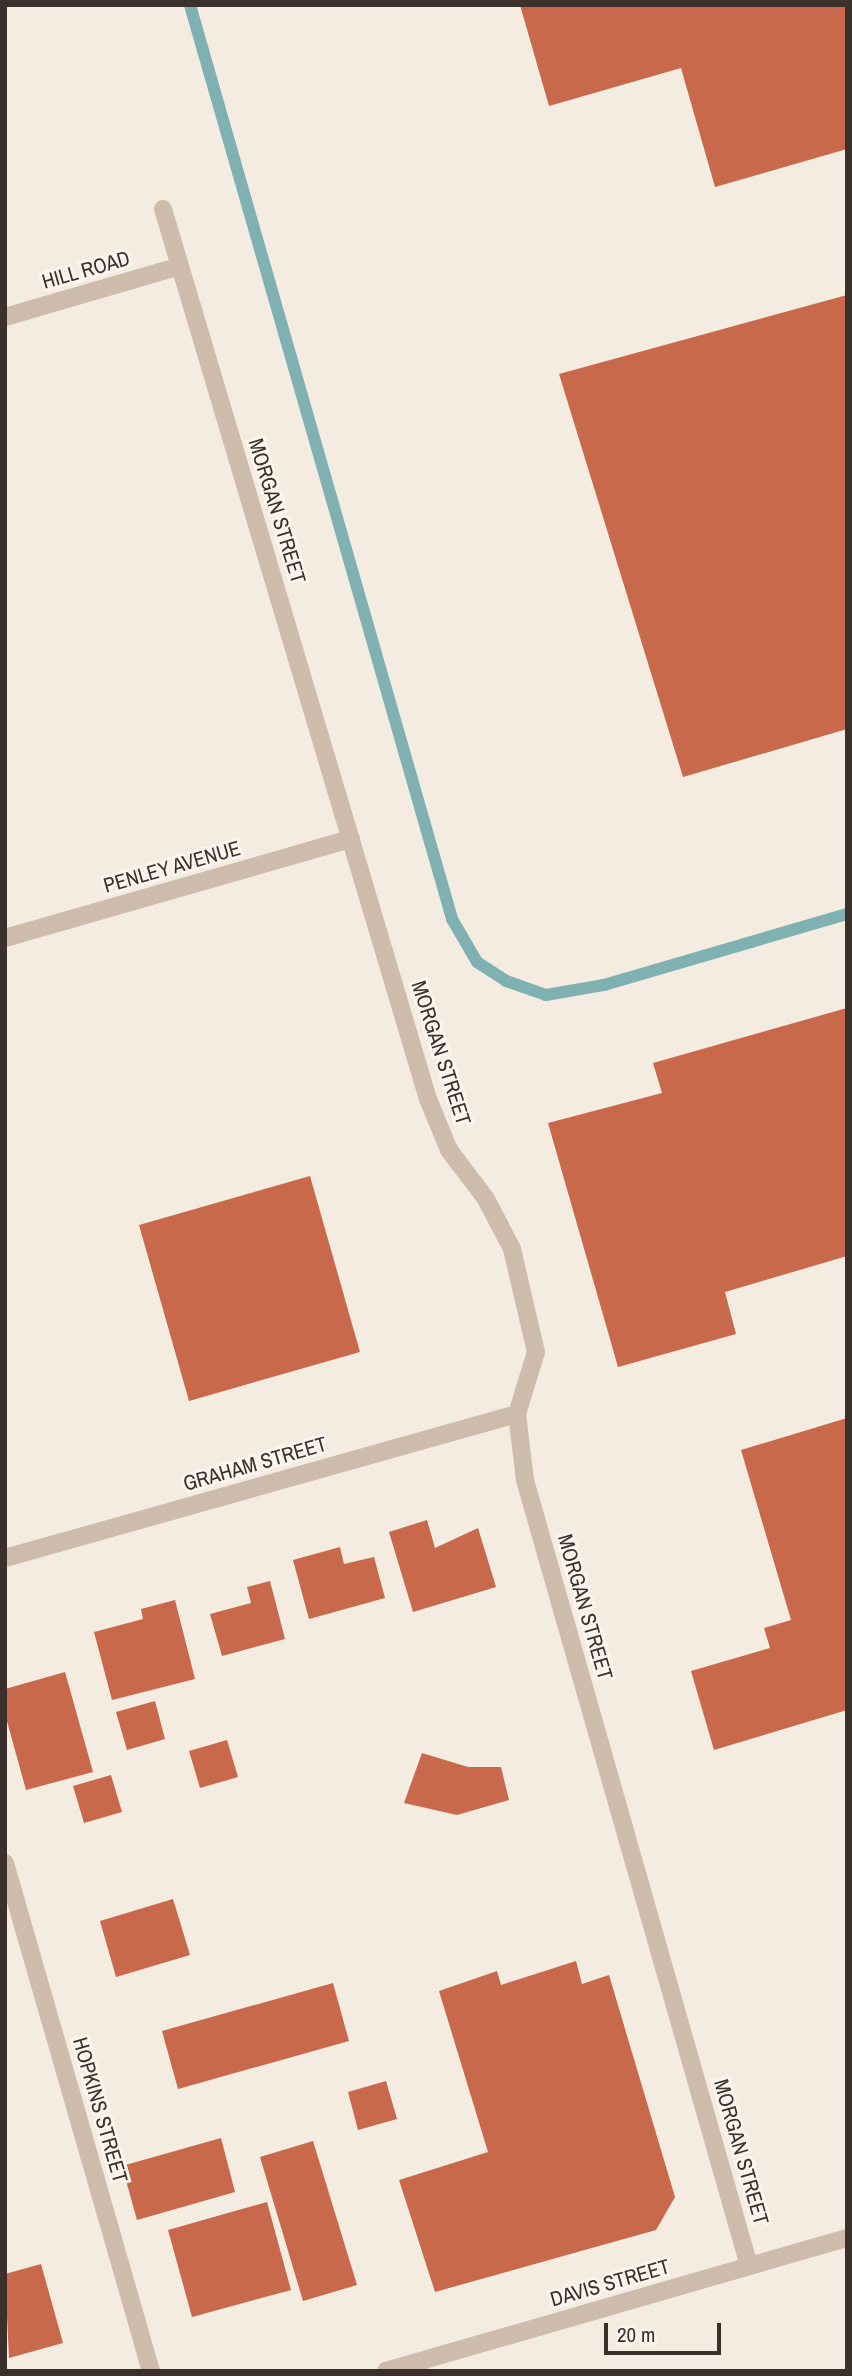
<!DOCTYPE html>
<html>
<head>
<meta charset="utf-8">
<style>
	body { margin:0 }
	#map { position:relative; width:852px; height:2376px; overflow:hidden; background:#f4ebe1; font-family:"Archivo Narrow",sans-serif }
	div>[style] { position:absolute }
	.stream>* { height:12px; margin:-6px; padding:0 6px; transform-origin:6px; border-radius:6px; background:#7fb0b2 }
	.building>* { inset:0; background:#c8694b }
	.minor>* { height:18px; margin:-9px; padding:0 9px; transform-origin:9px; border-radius:9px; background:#cdbbac }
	span { translate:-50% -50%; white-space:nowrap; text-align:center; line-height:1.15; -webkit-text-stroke:6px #fbf5ee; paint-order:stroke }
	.street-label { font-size:21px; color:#3b302b }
	.frame { position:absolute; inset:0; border:7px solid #3b302b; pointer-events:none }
	.scale { position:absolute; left:604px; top:2323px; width:117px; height:32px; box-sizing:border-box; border:4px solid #3b302b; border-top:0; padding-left:9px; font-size:21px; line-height:24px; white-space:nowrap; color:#3b302b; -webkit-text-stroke:5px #fbf5ee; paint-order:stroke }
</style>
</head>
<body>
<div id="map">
	<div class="stream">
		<div style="left:190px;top:5px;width:951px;rotate:74deg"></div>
		<div style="left:452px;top:919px;width:50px;rotate:59.8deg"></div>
		<div style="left:477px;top:962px;width:35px;rotate:33deg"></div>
		<div style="left:506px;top:981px;width:42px;rotate:19.3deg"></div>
		<div style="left:546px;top:995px;width:59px;rotate:-9.8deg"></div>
		<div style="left:604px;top:985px;width:253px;rotate:-16.3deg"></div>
	</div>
	<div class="building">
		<div style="clip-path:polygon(520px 5px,847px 5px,847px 149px,715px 187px,681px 68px,549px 106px)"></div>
		<div style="clip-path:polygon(847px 295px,847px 729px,683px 777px,559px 374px)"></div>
		<div style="clip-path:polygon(847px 1008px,847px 1256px,725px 1292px,736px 1334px,618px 1367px,548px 1123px,662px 1093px,653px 1063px)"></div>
		<div style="clip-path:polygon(310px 1176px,360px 1352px,189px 1401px,139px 1225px)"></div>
		<div style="clip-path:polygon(847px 1418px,847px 1710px,714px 1750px,691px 1671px,770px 1648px,764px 1628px,791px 1620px,741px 1450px)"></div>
		<div style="clip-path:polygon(427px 1520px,435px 1548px,478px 1528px,496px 1587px,413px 1612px,389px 1532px)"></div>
		<div style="clip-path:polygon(340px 1547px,344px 1564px,374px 1557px,385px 1598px,309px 1619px,293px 1560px)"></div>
		<div style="clip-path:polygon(270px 1581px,285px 1639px,222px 1656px,210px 1614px,251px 1603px,247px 1587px)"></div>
		<div style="clip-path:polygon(175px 1600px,195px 1679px,112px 1700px,94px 1632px,143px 1619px,141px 1609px)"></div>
		<div style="clip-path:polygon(65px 1672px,93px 1772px,26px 1790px,5px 1714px,5px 1689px)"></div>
		<div style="clip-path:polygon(155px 1701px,165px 1739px,127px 1750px,116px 1712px)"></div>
		<div style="clip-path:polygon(227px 1740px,238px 1777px,200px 1788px,189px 1751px)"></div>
		<div style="clip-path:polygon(422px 1753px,468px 1767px,501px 1767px,509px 1800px,457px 1815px,404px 1803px)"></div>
		<div style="clip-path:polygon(111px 1775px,122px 1812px,84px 1823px,73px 1786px)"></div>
		<div style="clip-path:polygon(173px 1899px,190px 1955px,116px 1977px,100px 1921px)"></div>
		<div style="clip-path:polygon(576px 1961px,582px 1984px,609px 1975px,675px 2197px,656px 2230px,435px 2292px,399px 2180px,488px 2152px,439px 1991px,497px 1971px,501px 1985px)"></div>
		<div style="clip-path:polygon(333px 1983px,349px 2041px,178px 2089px,162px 2031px)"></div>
		<div style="clip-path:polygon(386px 2081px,397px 2119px,358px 2130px,348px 2092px)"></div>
		<div style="clip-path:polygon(221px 2138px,235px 2192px,137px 2220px,122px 2166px)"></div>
		<div style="clip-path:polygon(313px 2141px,357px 2285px,303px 2301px,260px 2157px)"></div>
		<div style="clip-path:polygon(267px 2202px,291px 2290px,192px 2317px,168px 2230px)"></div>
		<div style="clip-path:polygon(41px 2264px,63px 2343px,9px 2358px,5px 2274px)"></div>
	</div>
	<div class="minor">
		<div style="left:163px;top:209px;width:929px;rotate:73.42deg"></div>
		<div style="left:428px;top:1099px;width:55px;rotate:67.6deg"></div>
		<div style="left:449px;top:1150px;width:61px;rotate:52.9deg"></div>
		<div style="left:486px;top:1199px;width:56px;rotate:62.5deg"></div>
		<div style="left:512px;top:1249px;width:106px;rotate:76.9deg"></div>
		<div style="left:536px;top:1352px;width:65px;rotate:107deg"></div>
		<div style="left:517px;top:1414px;width:66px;rotate:83.1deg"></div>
		<div style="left:525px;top:1480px;width:817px;rotate:74.09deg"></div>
		<div style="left:5px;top:317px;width:182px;rotate:-16.2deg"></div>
		<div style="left:5px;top:938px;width:360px;rotate:-16deg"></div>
		<div style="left:5px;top:1558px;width:532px;rotate:-15.71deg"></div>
		<div style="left:5px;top:1863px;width:529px;rotate:73.97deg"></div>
		<div style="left:386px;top:2371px;width:480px;rotate:-16.1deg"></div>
	</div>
	<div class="street-label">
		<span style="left:86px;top:270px;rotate:-16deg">HILL ROAD</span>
		<span style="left:277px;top:511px;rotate:73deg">MORGAN STREET</span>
		<span style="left:172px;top:867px;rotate:-16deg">PENLEY AVENUE</span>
		<span style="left:441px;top:1053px;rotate:72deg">MORGAN STREET</span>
		<span style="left:255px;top:1464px;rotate:-16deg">GRAHAM STREET</span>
		<span style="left:585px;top:1607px;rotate:74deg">MORGAN STREET</span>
		<span style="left:100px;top:2110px;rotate:74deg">HOPKINS STREET</span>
		<span style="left:741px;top:2152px;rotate:74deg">MORGAN STREET</span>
		<span style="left:610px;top:2283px;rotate:-16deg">DAVIS STREET</span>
	</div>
	<div class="frame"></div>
	<div class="scale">20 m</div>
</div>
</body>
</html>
